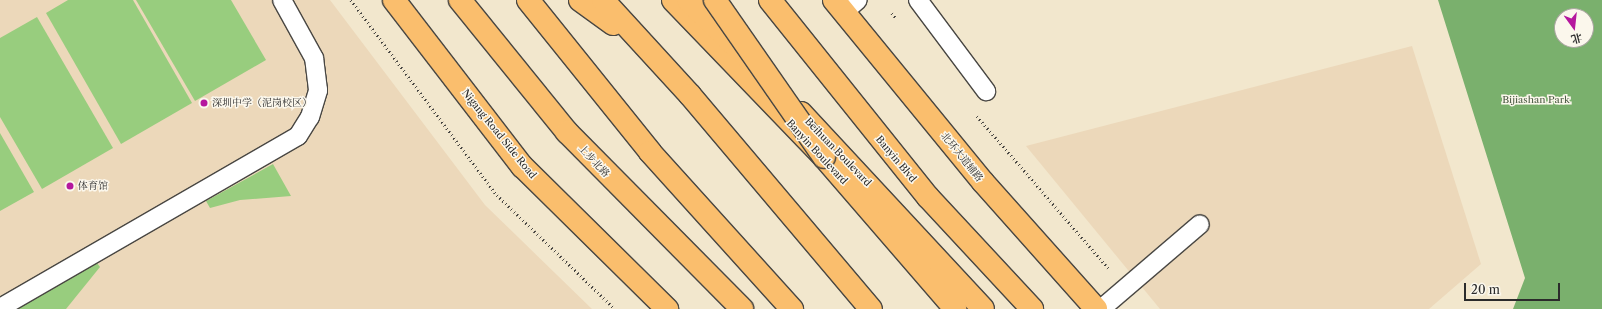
<!DOCTYPE html>
<html>
<head>
<meta charset="utf-8">
<style>
	body { margin:0 }
	#map { position:relative; width:1602px; height:309px; overflow:hidden; background:#f2e7cd; font-family:"Libre Caslon Text","Noto Serif SC",serif }
	div>[style] { position:absolute }
	.built>* { inset:0; background:#ecd8ba }
	.green>* { inset:0; background:#98cd7e }
	.forest>* { inset:0; background:#7ab06d }
	.path>* { height:2.5px; margin-top:-1.25px; transform-origin:0; background:repeating-linear-gradient(90deg,#494743 0 1px,transparent 0 4px) }
	.roads { filter:drop-shadow(1px 0 #494743) drop-shadow(-1px 0 #494743) drop-shadow(0 1px #494743) drop-shadow(0 -1px #494743) }
	.lane>* { height:18px; margin:-9px; padding:0 9px; transform-origin:9px; border-radius:9px; background:#fff }
	.primary>* { height:22px; margin:-11px; padding:0 11px; transform-origin:11px; border-radius:11px; background:#fabe6d }
	.highway>* { height:22px; margin:-11px; padding:0 11px; transform-origin:11px; border-radius:11px; background:#fabe6d }
	.bridges { filter:drop-shadow(1px 0 #494743) drop-shadow(-1px 0 #494743) drop-shadow(0 1px #494743) drop-shadow(0 -1px #494743) }
	.primary-bridge>* { height:22px; margin:-11px; padding:0 11px; transform-origin:11px; border-radius:11px; background:#fabe6d }
	.dots>* { width:11px; height:11px; translate:-50% -50%; box-sizing:border-box; border:2px solid #fbf7ec; border-radius:50% }
	span { translate:-50% -50%; white-space:nowrap; text-align:center; line-height:1.15; -webkit-text-stroke:3px #fbf7ec; paint-order:stroke }
	.park-label { font-size:10px; color:#4c5c44 }
	.poi-label { font-size:10px; color:#2b2b2b }
	.left { translate:0 -50%; text-align:left }
	.street-label { font-size:10px; color:#2b2b2b }
	.north { position:absolute; left:1554px; top:8px; width:40px; height:40px; box-sizing:border-box; background:#fbf7ec; border:1px solid #a8a59f; border-radius:50%; rotate:165deg; font-size:11px; font-weight:700; line-height:16px; text-align:center; color:#2b2b2b }
	.north::after { content:''; display:block; margin:auto; width:14px; height:18px; background:#b5179e; clip-path:polygon(50% 0,100% 100%,50% 72%,0 100%) }
	.scale { position:absolute; left:1464px; top:283px; width:96px; height:18px; box-sizing:border-box; border:2px solid #2b2b2b; border-top:0; padding-left:5px; font-size:12px; line-height:14px; white-space:nowrap; color:#2b2b2b; -webkit-text-stroke:3px #fbf7ec; paint-order:stroke }
</style>
</head>
<body>
<div id="map">
	<div class="built">
		<div style="clip-path:polygon(0 0,330px 0,485px 205px,592px 309px,0 309px)"></div>
		<div style="clip-path:polygon(1412px 46px,1481px 264px,1429px 309px,1160px 309px,1026px 146px)"></div>
	</div>
	<div class="green">
		<div style="clip-path:polygon(68px 0,133px 0,192px 103px,121px 144px,46px 13px)"></div>
		<div style="clip-path:polygon(136px 0,231px 0,266px 60px,195px 101px)"></div>
		<div style="clip-path:polygon(37px 17px,113px 148px,42px 189px,0 117px,0 38px)"></div>
		<div style="clip-path:polygon(0 133px,34px 192px,0 211px)"></div>
		<div style="clip-path:polygon(273px 164px,291px 196px,240px 200px,210px 208px,206px 201px)"></div>
		<div style="clip-path:polygon(97px 263px,100px 267px,66px 309px,17px 309px)"></div>
	</div>
	<div class="forest">
		<div style="clip-path:polygon(evenodd,1438px 0,1602px 0,1602px 309px,1513px 309px,1525px 278px,1438px 0,1562px 16px,1586px 16px,1586px 40px,1562px 40px,1562px 16px)"></div>
	</div>
	<div class="path">
		<div style="left:351px;top:0;width:244px;rotate:53.2deg"></div>
		<div style="left:497px;top:195px;width:164px;rotate:44deg"></div>
		<div style="left:892px;top:13px;width:6px;rotate:51deg"></div>
		<div style="left:977px;top:116px;width:201px;rotate:49.2deg"></div>
	</div>
	<div class="roads">
		<div class="lane">
			<div style="left:918px;top:0;width:114px;rotate:53.2deg"></div>
			<div style="left:844px;top:12px;width:18px;rotate:-41deg"></div>
			<div style="left:0;top:308px;width:344px;rotate:-30deg"></div>
			<div style="left:298px;top:136px;width:22px;rotate:-58deg"></div>
			<div style="left:310px;top:117px;width:28px;rotate:-73deg"></div>
			<div style="left:318px;top:90px;width:32px;rotate:-97deg"></div>
			<div style="left:314px;top:58px;width:66px;rotate:-118.9deg"></div>
			<div style="left:1101px;top:309px;width:130px;rotate:-40.6deg"></div>
		</div>
		<div class="primary">
			<div style="left:394px;top:0;width:210px;rotate:52.4deg"></div>
			<div style="left:522px;top:166px;width:204px;rotate:44.6deg"></div>
			<div style="left:528px;top:0;width:195px;rotate:51.2deg"></div>
			<div style="left:650px;top:152px;width:212px;rotate:47.9deg"></div>
			<div style="left:673px;top:0;width:218px;rotate:46.1deg"></div>
			<div style="left:824px;top:157px;width:201px;rotate:49.2deg"></div>
			<div style="left:770px;top:0;width:253px;rotate:51.3deg"></div>
			<div style="left:928px;top:197px;width:153px;rotate:47.1deg"></div>
			<div style="left:834px;top:0;width:235px;rotate:50.7deg"></div>
			<div style="left:983px;top:182px;width:170px;rotate:48.3deg"></div>
		</div>
		<div class="highway">
			<div style="left:580px;top:0;width:41px;rotate:36deg"></div>
			<div style="left:603px;top:0;width:129px;rotate:47.5deg"></div>
			<div style="left:690px;top:95px;width:280px;rotate:49.8deg"></div>
			<div style="left:688px;top:0;width:86px;rotate:44.1deg"></div>
			<div style="left:801px;top:113px;width:267px;rotate:47.1deg"></div>
		</div>
	</div>
	<div class="bridges">
		<div class="primary-bridge">
			<div style="left:460px;top:0;width:170px;rotate:51deg"></div>
			<div style="left:567px;top:132px;width:249px;rotate:45.3deg"></div>
			<div style="left:715px;top:0;width:191px;rotate:55.2deg"></div>
		</div>
	</div>
	<div class="dots">
		<div style="left:204px;top:103px;background:#b5179e"></div>
		<div style="left:70px;top:186px;background:#b5179e"></div>
	</div>
	<div class="park-label">
		<span style="left:1536px;top:100px">Bijiashan Park</span>
	</div>
	<div class="poi-label">
		<span class="left" style="left:212px;top:103px">深圳中学（泥岗校区）</span>
		<span class="left" style="left:78px;top:186px">体育馆</span>
	</div>
	<div class="street-label">
		<span style="left:499px;top:134px;rotate:51deg">Nigang Road Side Road</span>
		<span style="left:817px;top:152px;rotate:47deg">Banyin Boulevard</span>
		<span style="left:838px;top:152px;rotate:46deg">Beihuan Boulevard</span>
		<span style="left:962px;top:157px;rotate:51deg">北环大道辅路</span>
		<span style="left:896px;top:159px;rotate:50deg">Banyin Blvd</span>
		<span style="left:594px;top:161px;rotate:47deg">上步北路</span>
	</div>
	<div class="north">北</div>
	<div class="scale">20 m</div>
</div>
</body>
</html>
